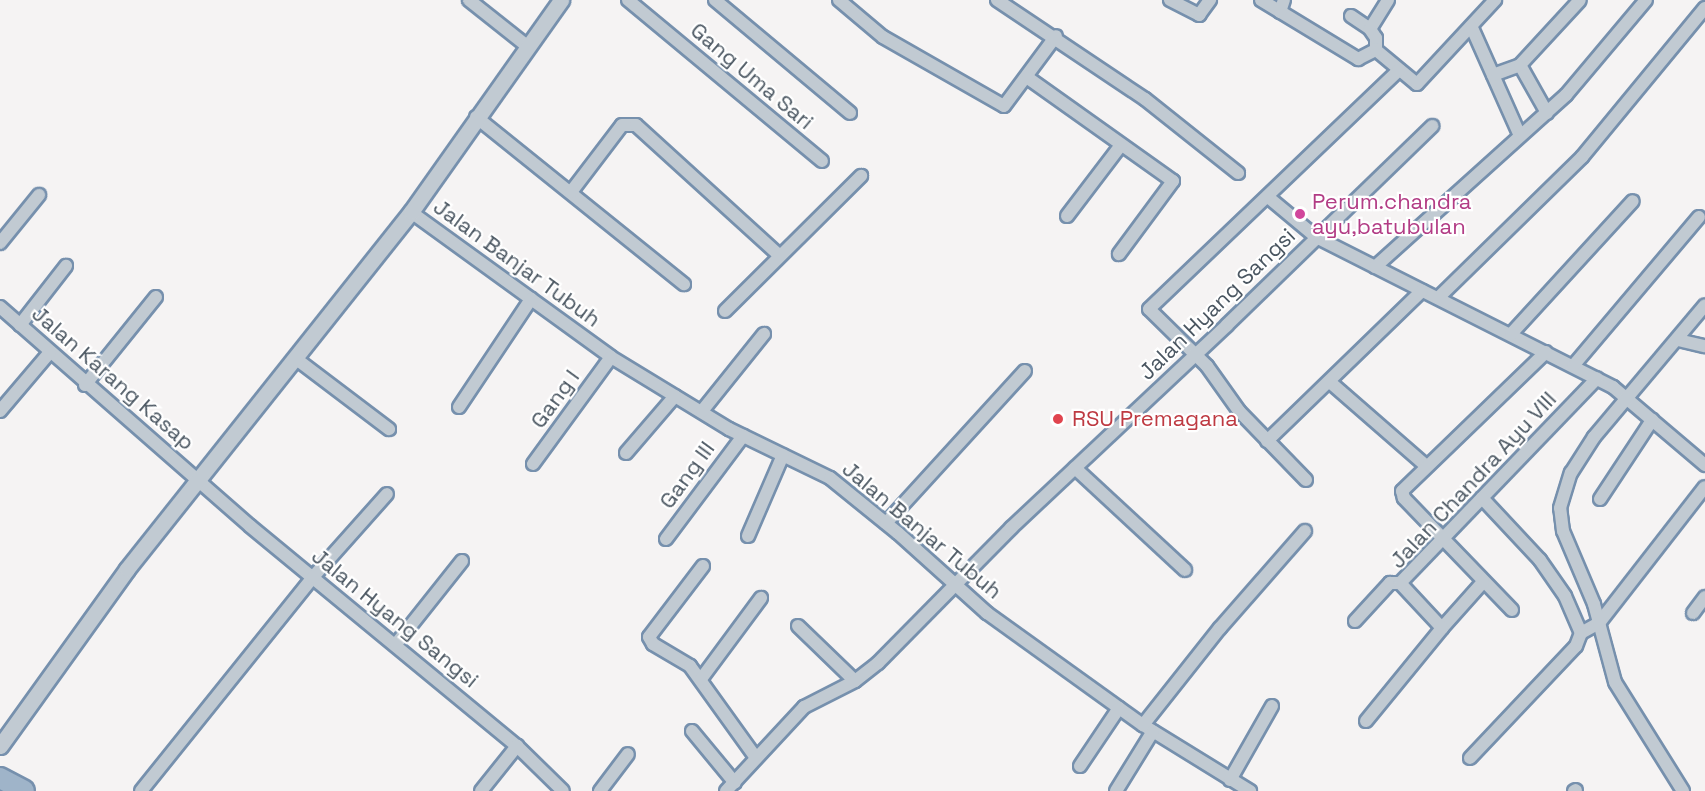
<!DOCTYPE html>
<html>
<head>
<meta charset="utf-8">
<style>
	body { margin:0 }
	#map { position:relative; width:1705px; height:791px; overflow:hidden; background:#f5f3f3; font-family:"Space Grotesk",sans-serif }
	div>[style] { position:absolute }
	.roads { filter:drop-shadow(2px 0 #7690ad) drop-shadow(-2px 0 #7690ad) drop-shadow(0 2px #7690ad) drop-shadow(0 -2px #7690ad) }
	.minor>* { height:12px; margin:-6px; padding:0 6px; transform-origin:6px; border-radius:6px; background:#c1cad2 }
	.tertiary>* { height:15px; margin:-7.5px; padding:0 7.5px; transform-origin:7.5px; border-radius:7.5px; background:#c1cad2 }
	.trunk>* { height:20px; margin:-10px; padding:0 10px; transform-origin:10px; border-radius:10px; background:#9fb4c9 }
	.dots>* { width:16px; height:16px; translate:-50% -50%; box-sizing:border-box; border:3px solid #fff; border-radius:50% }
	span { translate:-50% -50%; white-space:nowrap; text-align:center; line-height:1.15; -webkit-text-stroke:4.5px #fff; paint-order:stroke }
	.street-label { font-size:22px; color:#4a5661 }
	.hotel-label { font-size:22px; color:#b23c85 }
	.left { translate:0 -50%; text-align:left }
	.health-label { font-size:22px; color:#be3a42 }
</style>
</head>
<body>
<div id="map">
	<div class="roads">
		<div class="minor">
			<div style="left:469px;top:0;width:74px;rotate:38.4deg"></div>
			<div style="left:628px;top:0;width:252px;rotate:39.7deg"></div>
			<div style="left:715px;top:0;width:176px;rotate:39.9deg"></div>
			<div style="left:839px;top:0;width:57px;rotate:40.1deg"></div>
			<div style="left:883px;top:37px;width:139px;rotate:29.7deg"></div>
			<div style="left:1004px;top:106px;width:87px;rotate:-53.4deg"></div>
			<div style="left:997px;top:0;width:178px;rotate:33.8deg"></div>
			<div style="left:1145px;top:99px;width:119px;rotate:38.5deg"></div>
			<div style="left:1170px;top:0;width:33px;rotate:27deg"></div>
			<div style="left:1199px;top:15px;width:19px;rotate:-54deg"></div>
			<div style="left:1261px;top:0;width:114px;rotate:31.3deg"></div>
			<div style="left:1358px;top:59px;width:20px;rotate:-27deg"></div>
			<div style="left:1376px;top:50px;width:53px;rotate:39.7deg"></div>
			<div style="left:1417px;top:84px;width:115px;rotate:-47.1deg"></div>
			<div style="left:1280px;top:12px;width:13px;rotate:-72deg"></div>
			<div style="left:1351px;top:16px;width:23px;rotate:34deg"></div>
			<div style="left:1472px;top:28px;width:118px;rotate:66deg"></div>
			<div style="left:1376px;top:50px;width:12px;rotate:-90deg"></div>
			<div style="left:1376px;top:38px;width:11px;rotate:-124deg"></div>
			<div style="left:1370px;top:29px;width:34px;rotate:-58deg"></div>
			<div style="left:1520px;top:65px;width:55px;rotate:60.6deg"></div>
			<div style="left:1493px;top:75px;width:29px;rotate:-20deg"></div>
			<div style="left:1520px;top:65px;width:88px;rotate:-47.3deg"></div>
			<div style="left:1028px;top:78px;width:178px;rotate:35.4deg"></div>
			<div style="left:1173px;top:181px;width:91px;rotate:126.5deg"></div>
			<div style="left:476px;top:117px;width:267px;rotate:38.8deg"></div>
			<div style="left:571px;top:192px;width:84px;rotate:-52.7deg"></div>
			<div style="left:622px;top:125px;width:14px"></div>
			<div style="left:636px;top:125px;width:193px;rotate:42.3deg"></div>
			<div style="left:1268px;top:197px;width:62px;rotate:39.8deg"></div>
			<div style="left:1316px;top:237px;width:333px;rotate:26.8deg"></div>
			<div style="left:1613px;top:387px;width:121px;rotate:40.3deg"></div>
			<div style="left:411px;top:212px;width:247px;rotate:35.9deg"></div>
			<div style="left:611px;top:357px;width:138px;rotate:31.4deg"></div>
			<div style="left:729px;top:429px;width:112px;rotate:25.9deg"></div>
			<div style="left:830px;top:478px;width:87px;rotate:39deg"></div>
			<div style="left:898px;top:533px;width:120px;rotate:42deg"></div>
			<div style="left:987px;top:613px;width:192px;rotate:35.7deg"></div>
			<div style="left:1143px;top:725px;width:126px;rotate:31.7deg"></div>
			<div style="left:1067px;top:216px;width:89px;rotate:-52.7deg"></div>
			<div style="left:0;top:243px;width:62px;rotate:-50.9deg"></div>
			<div style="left:1375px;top:267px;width:257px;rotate:-42deg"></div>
			<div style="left:1566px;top:95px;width:124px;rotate:-49.9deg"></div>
			<div style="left:1438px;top:298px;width:202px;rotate:-44.4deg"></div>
			<div style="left:1582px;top:157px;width:193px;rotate:-50.5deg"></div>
			<div style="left:0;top:307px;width:332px;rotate:41.2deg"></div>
			<div style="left:250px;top:526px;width:346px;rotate:39.5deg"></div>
			<div style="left:517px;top:746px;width:64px;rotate:44.4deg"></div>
			<div style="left:725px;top:311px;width:192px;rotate:-44.8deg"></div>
			<div style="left:20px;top:325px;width:75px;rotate:-52.1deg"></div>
			<div style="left:1511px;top:334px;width:180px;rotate:-47.5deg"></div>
			<div style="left:1678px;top:340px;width:28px;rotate:13deg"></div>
			<div style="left:295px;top:358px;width:118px;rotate:37.1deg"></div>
			<div style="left:1573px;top:366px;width:195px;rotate:-49.8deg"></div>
			<div style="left:1331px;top:383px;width:126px;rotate:41.1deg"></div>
			<div style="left:85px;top:385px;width:113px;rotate:-51.1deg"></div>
			<div style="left:459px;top:407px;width:130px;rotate:-56.3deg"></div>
			<div style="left:0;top:411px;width:77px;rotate:-49.7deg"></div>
			<div style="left:702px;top:411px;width:99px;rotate:-51.2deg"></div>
			<div style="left:1267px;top:441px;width:216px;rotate:-44.1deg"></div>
			<div style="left:626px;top:453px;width:75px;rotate:-49.3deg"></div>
			<div style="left:533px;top:464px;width:132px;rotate:-53.9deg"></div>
			<div style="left:1075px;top:468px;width:150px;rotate:42.8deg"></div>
			<div style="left:1306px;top:480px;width:96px;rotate:-134.2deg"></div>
			<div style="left:1239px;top:411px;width:55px;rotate:-125.4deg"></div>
			<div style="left:1207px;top:366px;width:81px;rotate:-135.5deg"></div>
			<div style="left:1149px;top:309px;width:346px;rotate:-43.7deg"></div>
			<div style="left:1600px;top:499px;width:95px;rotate:-56.6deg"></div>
			<div style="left:886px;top:523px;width:206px;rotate:-47.6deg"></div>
			<div style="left:748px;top:536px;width:88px;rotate:-66.6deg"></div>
			<div style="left:666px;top:539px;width:129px;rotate:-53.2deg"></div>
			<div style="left:703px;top:566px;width:89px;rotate:127.3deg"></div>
			<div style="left:649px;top:637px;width:8px;rotate:60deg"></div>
			<div style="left:653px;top:644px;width:43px;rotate:30.7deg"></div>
			<div style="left:690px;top:666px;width:113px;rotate:54.3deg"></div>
			<div style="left:1512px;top:610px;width:156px;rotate:-134deg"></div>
			<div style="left:1404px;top:498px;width:7px;rotate:-106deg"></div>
			<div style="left:1402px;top:491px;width:200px;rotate:-44deg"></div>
			<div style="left:1693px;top:613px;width:20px;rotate:-53deg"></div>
			<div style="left:1355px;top:621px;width:52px;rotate:-47.4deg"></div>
			<div style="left:1390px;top:583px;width:10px"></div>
			<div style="left:798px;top:626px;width:79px;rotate:44deg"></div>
			<div style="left:1442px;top:628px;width:62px;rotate:-48.3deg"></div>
			<div style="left:1581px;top:633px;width:21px;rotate:-29deg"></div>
			<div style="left:1599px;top:623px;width:172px;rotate:-52.1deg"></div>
			<div style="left:396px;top:644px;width:106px;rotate:-51.5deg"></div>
			<div style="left:701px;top:679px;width:101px;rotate:-53.5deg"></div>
			<div style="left:1366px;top:721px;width:120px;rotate:-50.7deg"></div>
			<div style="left:1442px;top:628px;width:62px;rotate:-133deg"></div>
			<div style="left:1400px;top:583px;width:284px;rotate:-46.1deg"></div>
			<div style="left:1143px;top:725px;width:124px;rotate:-51.6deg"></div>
			<div style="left:1220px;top:628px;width:129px;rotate:-48.8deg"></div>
			<div style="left:692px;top:731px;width:67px;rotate:50.4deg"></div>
			<div style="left:1470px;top:758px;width:154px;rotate:-46.6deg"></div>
			<div style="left:1576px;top:646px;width:14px;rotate:-69deg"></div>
			<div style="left:1581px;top:633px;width:40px;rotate:-113.4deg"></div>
			<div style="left:1565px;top:596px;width:44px;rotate:-124.8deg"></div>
			<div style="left:1540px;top:560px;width:85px;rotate:-133.1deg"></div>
			<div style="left:1080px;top:766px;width:70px;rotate:-56.1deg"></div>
			<div style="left:1230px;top:780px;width:85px;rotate:-60.4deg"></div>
			<div style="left:141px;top:791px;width:275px;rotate:-51.2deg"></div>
			<div style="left:313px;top:577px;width:111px;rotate:-48.3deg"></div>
			<div style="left:481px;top:791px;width:58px;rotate:-51.3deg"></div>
			<div style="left:600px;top:791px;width:46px;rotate:-52.9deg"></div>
			<div style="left:726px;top:791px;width:115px;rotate:-47.1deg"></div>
			<div style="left:804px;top:707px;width:57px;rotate:-27deg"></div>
			<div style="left:855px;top:681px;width:29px;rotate:-38deg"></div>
			<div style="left:878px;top:663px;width:190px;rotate:-45.4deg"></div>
			<div style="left:1011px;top:528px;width:296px;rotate:-43.2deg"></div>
			<div style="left:1227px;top:325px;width:286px;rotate:-44.1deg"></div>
			<div style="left:1116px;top:791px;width:70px;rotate:-58.3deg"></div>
			<div style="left:1574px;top:791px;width:2px;rotate:-27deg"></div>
			<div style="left:1683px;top:791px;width:128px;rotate:-122deg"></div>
			<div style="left:1615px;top:682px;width:81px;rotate:-105.1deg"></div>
			<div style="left:1594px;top:604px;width:79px;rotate:-113deg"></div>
			<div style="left:1563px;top:531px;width:23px;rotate:-97deg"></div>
			<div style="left:1560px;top:508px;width:37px;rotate:-73deg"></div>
			<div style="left:1571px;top:473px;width:43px;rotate:-57.4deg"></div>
			<div style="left:1594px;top:437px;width:172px;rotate:-49.9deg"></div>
		</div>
		<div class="tertiary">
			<div style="left:0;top:746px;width:218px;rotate:-54.3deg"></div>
			<div style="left:127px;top:569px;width:456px;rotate:-51.5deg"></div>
			<div style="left:411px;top:212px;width:260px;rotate:-54.7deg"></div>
		</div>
		<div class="trunk">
			<div style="left:0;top:778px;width:27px;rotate:28deg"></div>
		</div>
	</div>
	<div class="dots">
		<div style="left:1300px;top:214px;background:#d1479c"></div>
		<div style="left:1058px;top:419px;background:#e0444e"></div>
	</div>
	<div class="street-label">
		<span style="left:752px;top:76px;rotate:40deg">Gang Uma Sari</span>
		<span style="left:517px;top:263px;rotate:36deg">Jalan Banjar Tubuh</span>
		<span style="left:1217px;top:304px;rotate:-44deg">Jalan Hyang Sangsi</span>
		<span style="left:113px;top:378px;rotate:41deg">Jalan Karang Kasap</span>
		<span style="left:555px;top:399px;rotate:-54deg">Gang I</span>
		<span style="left:687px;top:475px;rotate:-54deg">Gang III</span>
		<span style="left:1473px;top:480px;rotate:-47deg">Jalan Chandra Ayu VIII</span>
		<span style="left:922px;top:530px;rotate:40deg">Jalan Banjar Tubuh</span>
		<span style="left:395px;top:618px;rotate:39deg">Jalan Hyang Sangsi</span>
	</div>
	<div class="hotel-label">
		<span class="left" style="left:1312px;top:214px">Perum.chandra<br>ayu,batubulan</span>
	</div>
	<div class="health-label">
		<span class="left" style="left:1072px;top:419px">RSU Premagana</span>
	</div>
</div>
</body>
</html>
